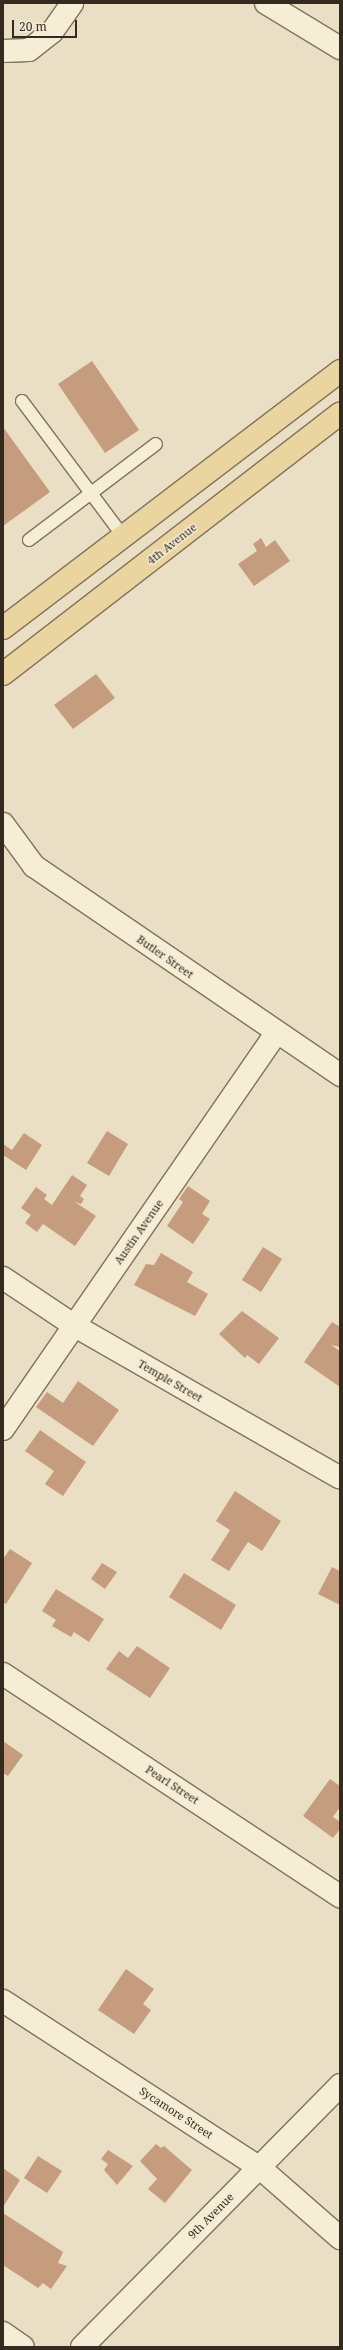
<!DOCTYPE html>
<html>
<head>
<meta charset="utf-8">
<style>
	body { margin:0 }
	#map { position:relative; width:343px; height:2350px; overflow:hidden; background:#eadfc4; font-family:"Noto Serif",serif }
	div>[style] { position:absolute }
	.building>* { inset:0; background:#c59c7d }
	.roads { filter:drop-shadow(1px 0 #83715c) drop-shadow(-1px 0 #83715c) drop-shadow(0 1px #83715c) drop-shadow(0 -1px #83715c) }
	.service>* { height:12px; margin:-6px; padding:0 6px; transform-origin:6px; border-radius:6px; background:#f6edd6 }
	.minor>* { height:22px; margin:-11px; padding:0 11px; transform-origin:11px; border-radius:11px; background:#f6edd6 }
	.tertiary>* { height:22px; margin:-11px; padding:0 11px; transform-origin:11px; border-radius:11px; background:#f6edd6 }
	.primary>* { height:22px; margin:-11px; padding:0 11px; transform-origin:11px; border-radius:11px; background:#ead49f }
	span { translate:-50% -50%; white-space:nowrap; text-align:center; line-height:1.15; -webkit-text-stroke:3px #f2ead3; paint-order:stroke }
	.street-label { font-size:11px; color:#342a1f }
	.frame { position:absolute; inset:0; border:4px solid #342a1f; pointer-events:none }
	.scale { position:absolute; left:12px; top:20px; width:65px; height:18px; box-sizing:border-box; border:2px solid #342a1f; border-top:0; padding-left:5px; font-size:12px; line-height:14px; white-space:nowrap; color:#342a1f; -webkit-text-stroke:3px #f2ead3; paint-order:stroke }
</style>
</head>
<body>
<div id="map">
	<div class="building">
		<div style="clip-path:polygon(92px 361px,139px 430px,105px 453px,58px 384px)"></div>
		<div style="clip-path:polygon(3px 427px,50px 492px,3px 526px)"></div>
		<div style="clip-path:polygon(261px 538px,266px 547px,275px 540px,290px 561px,254px 586px,238px 564px,257px 551px,253px 544px)"></div>
		<div style="clip-path:polygon(96px 674px,115px 698px,73px 729px,54px 705px)"></div>
		<div style="clip-path:polygon(107px 1131px,128px 1144px,109px 1176px,87px 1163px)"></div>
		<div style="clip-path:polygon(24px 1133px,42px 1145px,26px 1170px,3px 1155px,3px 1144px,12px 1150px)"></div>
		<div style="clip-path:polygon(72px 1175px,87px 1185px,80px 1196px,84px 1199px,81px 1204px,75px 1202px,96px 1216px,75px 1246px,43px 1224px,37px 1232px,25px 1223px,31px 1215px,21px 1208px,36px 1187px,47px 1195px,44px 1199px,52px 1205px)"></div>
		<div style="clip-path:polygon(188px 1186px,210px 1201px,202px 1214px,210px 1219px,193px 1244px,167px 1226px,183px 1202px,179px 1199px)"></div>
		<div style="clip-path:polygon(263px 1247px,282px 1259px,261px 1292px,242px 1280px)"></div>
		<div style="clip-path:polygon(161px 1253px,193px 1272px,187px 1282px,208px 1294px,195px 1316px,134px 1285px,146px 1264px,154px 1265px)"></div>
		<div style="clip-path:polygon(242px 1311px,279px 1338px,259px 1364px,247px 1355px,245px 1358px,219px 1334px)"></div>
		<div style="clip-path:polygon(332px 1322px,340px 1327px,340px 1347px,331px 1345px,340px 1351px,340px 1387px,304px 1362px)"></div>
		<div style="clip-path:polygon(78px 1381px,119px 1410px,93px 1446px,36px 1407px,47px 1392px,63px 1403px)"></div>
		<div style="clip-path:polygon(40px 1430px,86px 1462px,63px 1496px,45px 1484px,54px 1471px,25px 1451px)"></div>
		<div style="clip-path:polygon(235px 1491px,281px 1521px,262px 1551px,248px 1542px,229px 1571px,211px 1560px,230px 1530px,216px 1521px)"></div>
		<div style="clip-path:polygon(10px 1549px,32px 1563px,6px 1604px,3px 1602px,3px 1559px)"></div>
		<div style="clip-path:polygon(102px 1563px,117px 1572px,105px 1589px,91px 1579px)"></div>
		<div style="clip-path:polygon(332px 1567px,340px 1571px,340px 1605px,318px 1594px)"></div>
		<div style="clip-path:polygon(184px 1573px,236px 1605px,221px 1630px,169px 1597px)"></div>
		<div style="clip-path:polygon(56px 1589px,104px 1619px,89px 1642px,74px 1632px,71px 1637px,52px 1626px,56px 1620px,42px 1611px)"></div>
		<div style="clip-path:polygon(137px 1646px,170px 1668px,150px 1698px,106px 1669px,119px 1651px,128px 1658px)"></div>
		<div style="clip-path:polygon(3px 1741px,23px 1755px,8px 1776px,3px 1773px)"></div>
		<div style="clip-path:polygon(330px 1779px,340px 1786px,340px 1807px,333px 1817px,340px 1822px,340px 1829px,333px 1838px,303px 1816px)"></div>
		<div style="clip-path:polygon(126px 1969px,154px 1989px,143px 2004px,151px 2010px,134px 2034px,98px 2010px)"></div>
		<div style="clip-path:polygon(156px 2144px,161px 2148px,164px 2146px,192px 2170px,165px 2203px,148px 2189px,157px 2179px,140px 2161px)"></div>
		<div style="clip-path:polygon(108px 2150px,133px 2166px,117px 2185px,104px 2170px,108px 2164px,101px 2159px)"></div>
		<div style="clip-path:polygon(38px 2156px,62px 2171px,47px 2193px,24px 2178px)"></div>
		<div style="clip-path:polygon(3px 2168px,20px 2180px,3px 2207px)"></div>
		<div style="clip-path:polygon(3px 2213px,63px 2252px,58px 2263px,67px 2266px,51px 2289px,43px 2283px,38px 2288px,3px 2265px)"></div>
	</div>
	<div class="roads">
		<div class="service">
			<div style="left:22px;top:401px;width:169px;rotate:53.2deg"></div>
			<div style="left:29px;top:540px;width:159px;rotate:-37.1deg"></div>
		</div>
		<div class="minor">
			<div style="left:266px;top:3px;width:87px;rotate:31.3deg"></div>
			<div style="left:3px;top:51px;width:26px;rotate:-2deg"></div>
			<div style="left:29px;top:50px;width:29px;rotate:-38deg"></div>
			<div style="left:52px;top:32px;width:35px;rotate:-55deg"></div>
			<div style="left:3px;top:824px;width:52px;rotate:53.6deg"></div>
			<div style="left:34px;top:866px;width:371px;rotate:34.3deg"></div>
			<div style="left:3px;top:1278px;width:87px;rotate:33.7deg"></div>
			<div style="left:75px;top:1326px;width:305px;rotate:29.8deg"></div>
			<div style="left:3px;top:1429px;width:480px;rotate:-55.4deg"></div>
			<div style="left:3px;top:1674px;width:404px;rotate:33.4deg"></div>
			<div style="left:3px;top:2001px;width:305px;rotate:33deg"></div>
			<div style="left:259px;top:2167px;width:108px;rotate:41.2deg"></div>
			<div style="left:3px;top:2333px;width:24px;rotate:35deg"></div>
		</div>
		<div class="tertiary">
			<div style="left:82px;top:2347px;width:368px;rotate:-45.4deg"></div>
		</div>
		<div class="primary">
			<div style="left:3px;top:628px;width:424px;rotate:-37.3deg"></div>
			<div style="left:3px;top:674px;width:426px;rotate:-37.7deg"></div>
		</div>
	</div>
	<div class="street-label">
		<span style="left:172px;top:544px;rotate:-38deg">4th Avenue</span>
		<span style="left:165px;top:957px;rotate:35deg">Butler Street</span>
		<span style="left:139px;top:1232px;rotate:-55deg">Austin Avenue</span>
		<span style="left:170px;top:1381px;rotate:30deg">Temple Street</span>
		<span style="left:172px;top:1785px;rotate:33deg">Pearl Street</span>
		<span style="left:176px;top:2113px;rotate:33deg">Sycamore Street</span>
		<span style="left:211px;top:2216px;rotate:-45deg">9th Avenue</span>
	</div>
	<div class="frame"></div>
	<div class="scale">20 m</div>
</div>
</body>
</html>
